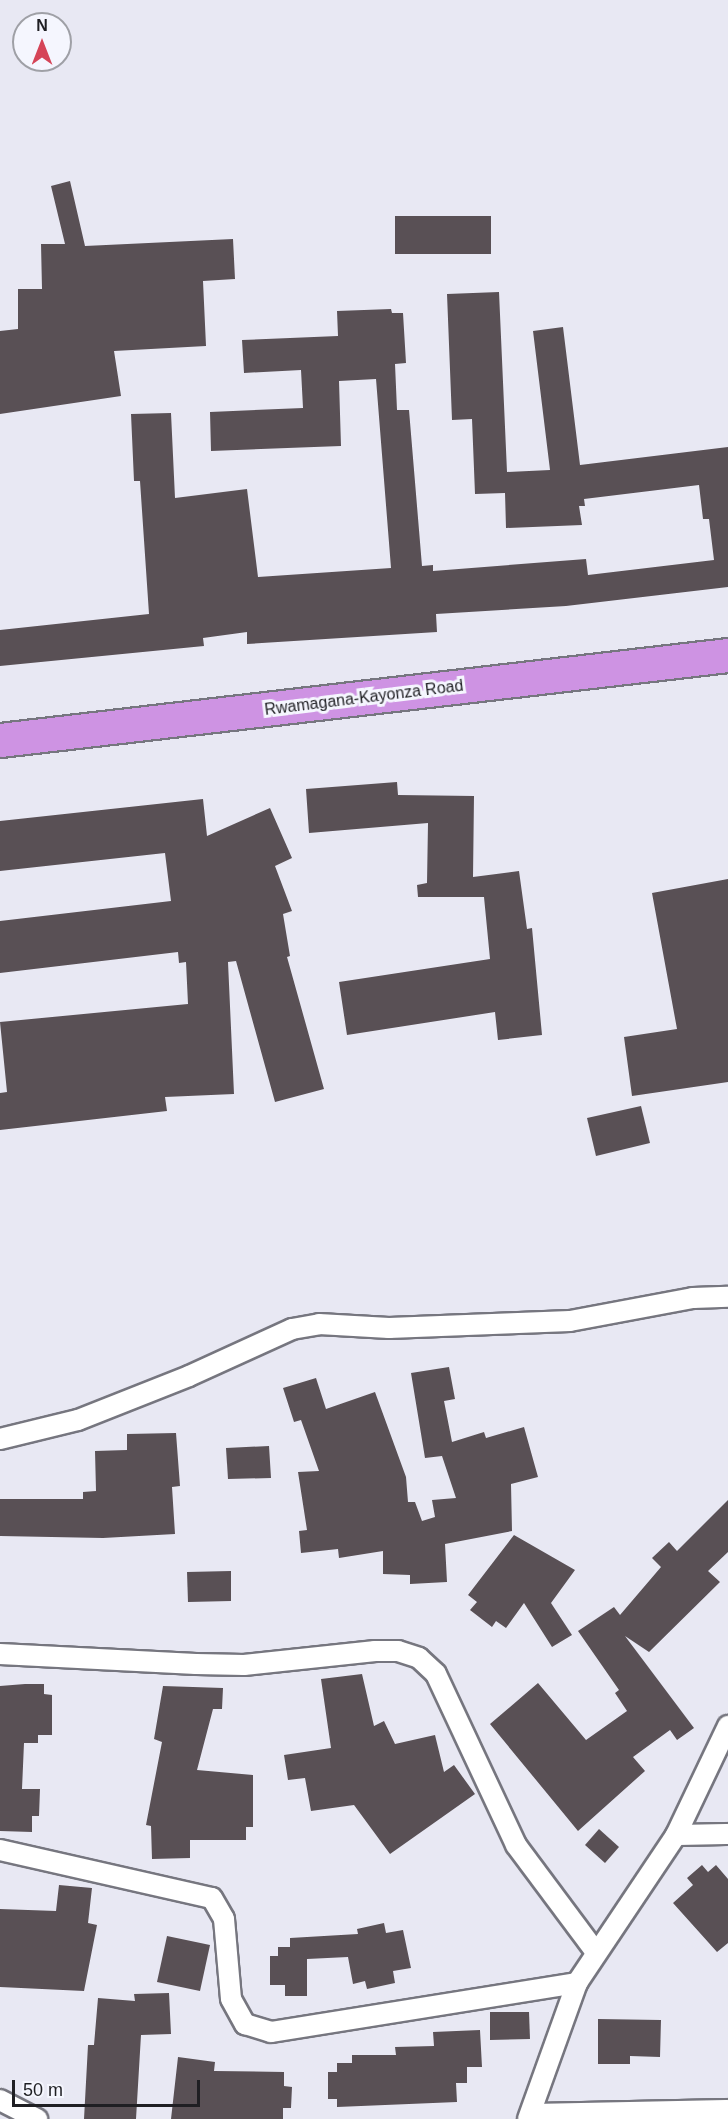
<!DOCTYPE html>
<html>
<head>
<meta charset="utf-8">
<style>
	body { margin:0 }
	#map { position:relative; width:728px; height:2119px; overflow:hidden; background:#e8e8f3; font-family:Arial,sans-serif }
	div>[style] { position:absolute }
	.building>* { inset:0; background:#595055 }
	.roads { filter:drop-shadow(2px 0 #76767f) drop-shadow(-2px 0 #76767f) drop-shadow(0 2px #76767f) drop-shadow(0 -2px #76767f) }
	.street>* { height:20px; margin:-10px; padding:0 10px; transform-origin:10px; border-radius:10px; background:#fff }
	.highway>* { height:33px; margin:-16.5px; padding:0 16.5px; transform-origin:16.5px; border-radius:16.5px; background:#ce93e3 }
	span { translate:-50% -50%; white-space:nowrap; text-align:center; line-height:1.15; -webkit-text-stroke:6px #f5f6fe; paint-order:stroke }
	.street-label { font-size:16px; color:#1f1f23 }
	.north { position:absolute; left:12px; top:12px; width:60px; height:60px; box-sizing:border-box; background:#f5f6fe; border:2px solid #9fa0a6; border-radius:50%; rotate:0deg; font-size:16px; font-weight:700; line-height:24px; text-align:center; color:#1f1f23 }
	.north::after { content:''; display:block; margin:auto; width:21px; height:27px; background:#d54457; clip-path:polygon(50% 0,100% 100%,50% 72%,0 100%) }
	.scale { position:absolute; left:12px; top:2080px; width:188px; height:27px; box-sizing:border-box; border:3px solid #1f1f23; border-top:0; padding-left:8px; font-size:18px; line-height:21px; white-space:nowrap; color:#1f1f23; -webkit-text-stroke:4px #f5f6fe; paint-order:stroke }
</style>
</head>
<body>
<div id="map">
	<div class="building">
		<div style="clip-path:polygon(70px 181px,85px 246px,233px 239px,235px 279px,203px 281px,206px 346px,114px 351px,121px 396px,0 414px,0 331px,18px 329px,18px 289px,42px 289px,41px 244px,65px 244px,51px 186px)"></div>
		<div style="clip-path:polygon(395px 216px,491px 216px,491px 254px,395px 254px)"></div>
		<div style="clip-path:polygon(499px 292px,507px 472px,550px 470px,533px 331px,563px 327px,580px 465px,728px 447px,728px 587px,566px 606px,436px 614px,437px 632px,247px 644px,247px 632px,203px 638px,204px 646px,0 666px,0 630px,149px 614px,140px 481px,134px 481px,131px 414px,171px 413px,175px 498px,247px 489px,258px 577px,391px 568px,376px 379px,339px 381px,341px 446px,211px 451px,210px 412px,303px 408px,301px 370px,244px 373px,242px 340px,338px 336px,337px 311px,391px 309px,392px 313px,403px 313px,406px 363px,395px 364px,397px 410px,409px 410px,422px 566px,433px 565px,433px 571px,586px 559px,588px 575px,714px 560px,709px 519px,703px 519px,699px 485px,584px 499px,585px 506px,579px 506px,582px 525px,506px 528px,505px 493px,475px 494px,472px 419px,452px 420px,447px 294px)"></div>
		<div style="clip-path:polygon(397px 782px,398px 795px,474px 796px,473px 877px,519px 871px,527px 929px,532px 928px,542px 1035px,498px 1040px,495px 1012px,347px 1035px,339px 982px,490px 959px,484px 897px,418px 897px,417px 885px,427px 883px,428px 823px,309px 833px,306px 789px)"></div>
		<div style="clip-path:polygon(203px 799px,207px 836px,270px 808px,292px 858px,275px 866px,292px 911px,283px 914px,290px 956px,287px 957px,324px 1089px,275px 1102px,236px 961px,228px 962px,234px 1094px,165px 1097px,167px 1111px,0 1130px,0 1093px,7px 1092px,0 1022px,188px 1004px,186px 962px,179px 963px,178px 952px,0 973px,0 921px,171px 901px,165px 853px,0 871px,0 821px)"></div>
		<div style="clip-path:polygon(728px 879px,728px 1082px,632px 1096px,624px 1037px,677px 1029px,652px 893px)"></div>
		<div style="clip-path:polygon(641px 1106px,650px 1143px,596px 1156px,587px 1118px)"></div>
		<div style="clip-path:polygon(449px 1367px,455px 1399px,444px 1401px,452px 1442px,484px 1432px,486px 1438px,524px 1427px,538px 1477px,511px 1484px,512px 1531px,445px 1544px,447px 1582px,410px 1584px,410px 1575px,383px 1574px,383px 1551px,339px 1558px,338px 1549px,301px 1553px,299px 1531px,307px 1530px,298px 1472px,319px 1471px,301px 1420px,294px 1422px,283px 1388px,316px 1378px,326px 1409px,375px 1392px,406px 1477px,408px 1502px,415px 1502px,422px 1521px,435px 1517px,432px 1500px,456px 1498px,442px 1456px,425px 1458px,411px 1373px)"></div>
		<div style="clip-path:polygon(176px 1433px,180px 1486px,172px 1487px,175px 1534px,103px 1538px,0 1536px,0 1499px,83px 1499px,83px 1492px,96px 1491px,95px 1451px,127px 1450px,127px 1434px)"></div>
		<div style="clip-path:polygon(269px 1446px,271px 1478px,228px 1479px,226px 1448px)"></div>
		<div style="clip-path:polygon(728px 1500px,728px 1552px,708px 1571px,720px 1582px,649px 1652px,625px 1636px,694px 1728px,677px 1740px,670px 1730px,633px 1757px,645px 1771px,578px 1831px,490px 1724px,538px 1683px,586px 1740px,627px 1711px,615px 1693px,619px 1690px,578px 1631px,614px 1607px,620px 1615px,661px 1567px,652px 1558px,669px 1542px,677px 1551px)"></div>
		<div style="clip-path:polygon(514px 1535px,575px 1570px,551px 1603px,572px 1635px,552px 1647px,524px 1603px,506px 1628px,496px 1621px,492px 1627px,470px 1610px,477px 1602px,468px 1595px)"></div>
		<div style="clip-path:polygon(231px 1571px,231px 1601px,188px 1602px,187px 1572px)"></div>
		<div style="clip-path:polygon(362px 1674px,374px 1726px,384px 1721px,395px 1744px,435px 1735px,444px 1772px,454px 1765px,475px 1794px,390px 1854px,354px 1805px,311px 1811px,305px 1778px,288px 1780px,284px 1755px,331px 1748px,321px 1679px)"></div>
		<div style="clip-path:polygon(25px 1684px,44px 1684px,44px 1694px,52px 1695px,52px 1735px,38px 1735px,38px 1743px,24px 1743px,22px 1789px,40px 1789px,39px 1816px,32px 1816px,32px 1832px,0 1831px,0 1686px)"></div>
		<div style="clip-path:polygon(163px 1686px,223px 1688px,222px 1709px,213px 1709px,197px 1770px,253px 1775px,253px 1827px,246px 1827px,246px 1840px,190px 1840px,190px 1858px,152px 1859px,151px 1826px,146px 1825px,162px 1742px,154px 1739px)"></div>
		<div style="clip-path:polygon(599px 1829px,619px 1847px,605px 1863px,585px 1845px)"></div>
		<div style="clip-path:polygon(702px 1865px,708px 1872px,716px 1865px,728px 1879px,728px 1943px,717px 1952px,673px 1903px,693px 1885px,687px 1878px)"></div>
		<div style="clip-path:polygon(59px 1885px,92px 1888px,88px 1923px,97px 1925px,84px 1991px,0 1987px,0 1909px,56px 1911px)"></div>
		<div style="clip-path:polygon(384px 1923px,386px 1933px,403px 1930px,411px 1968px,393px 1971px,395px 1983px,367px 1989px,365px 1981px,353px 1984px,348px 1957px,307px 1959px,307px 1996px,285px 1996px,285px 1985px,270px 1985px,270px 1956px,278px 1956px,278px 1947px,290px 1947px,290px 1938px,358px 1934px,357px 1929px)"></div>
		<div style="clip-path:polygon(167px 1936px,210px 1945px,200px 1991px,157px 1982px)"></div>
		<div style="clip-path:polygon(169px 1993px,171px 2034px,141px 2035px,136px 2119px,84px 2119px,88px 2045px,94px 2045px,98px 1998px,135px 2001px,134px 1994px)"></div>
		<div style="clip-path:polygon(490px 2012px,529px 2012px,530px 2039px,490px 2040px)"></div>
		<div style="clip-path:polygon(598px 2019px,661px 2020px,660px 2057px,630px 2056px,630px 2064px,598px 2064px)"></div>
		<div style="clip-path:polygon(480px 2030px,482px 2067px,467px 2067px,467px 2083px,456px 2083px,457px 2102px,337px 2107px,337px 2099px,328px 2099px,328px 2072px,337px 2072px,337px 2063px,352px 2063px,352px 2055px,396px 2055px,395px 2047px,434px 2046px,433px 2032px)"></div>
		<div style="clip-path:polygon(178px 2057px,215px 2062px,214px 2071px,284px 2072px,284px 2086px,292px 2087px,291px 2108px,283px 2108px,283px 2119px,171px 2119px)"></div>
	</div>
	<div class="roads">
		<div class="street">
			<div style="left:0;top:1439px;width:80px;rotate:-13.7deg"></div>
			<div style="left:78px;top:1420px;width:119px;rotate:-21.6deg"></div>
			<div style="left:189px;top:1376px;width:113px;rotate:-24.5deg"></div>
			<div style="left:292px;top:1329px;width:27px;rotate:-10deg"></div>
			<div style="left:319px;top:1324px;width:70px;rotate:3.3deg"></div>
			<div style="left:389px;top:1328px;width:181px;rotate:-2.2deg"></div>
			<div style="left:570px;top:1321px;width:125px;rotate:-10.6deg"></div>
			<div style="left:693px;top:1298px;width:35px;rotate:-2deg"></div>
			<div style="left:0;top:1654px;width:196px;rotate:2.9deg"></div>
			<div style="left:196px;top:1664px;width:48px;rotate:1.2deg"></div>
			<div style="left:244px;top:1665px;width:132px;rotate:-6.1deg"></div>
			<div style="left:375px;top:1651px;width:23px"></div>
			<div style="left:398px;top:1651px;width:22px;rotate:18deg"></div>
			<div style="left:419px;top:1658px;width:23px;rotate:43deg"></div>
			<div style="left:436px;top:1674px;width:189px;rotate:64.9deg"></div>
			<div style="left:516px;top:1845px;width:132px;rotate:53.3deg"></div>
			<div style="left:676px;top:1835px;width:52px;rotate:-1.1deg"></div>
			<div style="left:0;top:1850px;width:217px;rotate:12.8deg"></div>
			<div style="left:212px;top:1898px;width:24px;rotate:60deg"></div>
			<div style="left:224px;top:1919px;width:80px;rotate:85deg"></div>
			<div style="left:231px;top:1999px;width:29px;rotate:61deg"></div>
			<div style="left:245px;top:2024px;width:27px;rotate:17deg"></div>
			<div style="left:271px;top:2032px;width:310px;rotate:-9.1deg"></div>
			<div style="left:0;top:2100px;width:42px;rotate:27.2deg"></div>
			<div style="left:531px;top:2114px;width:197px;rotate:-1.2deg"></div>
			<div style="left:528px;top:2119px;width:145px;rotate:-70.2deg"></div>
			<div style="left:577px;top:1983px;width:178px;rotate:-56.2deg"></div>
			<div style="left:676px;top:1835px;width:121px;rotate:-64.5deg"></div>
		</div>
		<div class="highway">
			<div style="left:0;top:740px;width:733px;rotate:-6.66deg"></div>
		</div>
	</div>
	<div class="street-label">
		<span style="left:364px;top:698px;rotate:-7deg">Rwamagana-Kayonza Road</span>
	</div>
	<div class="north">N</div>
	<div class="scale">50 m</div>
</div>
</body>
</html>
